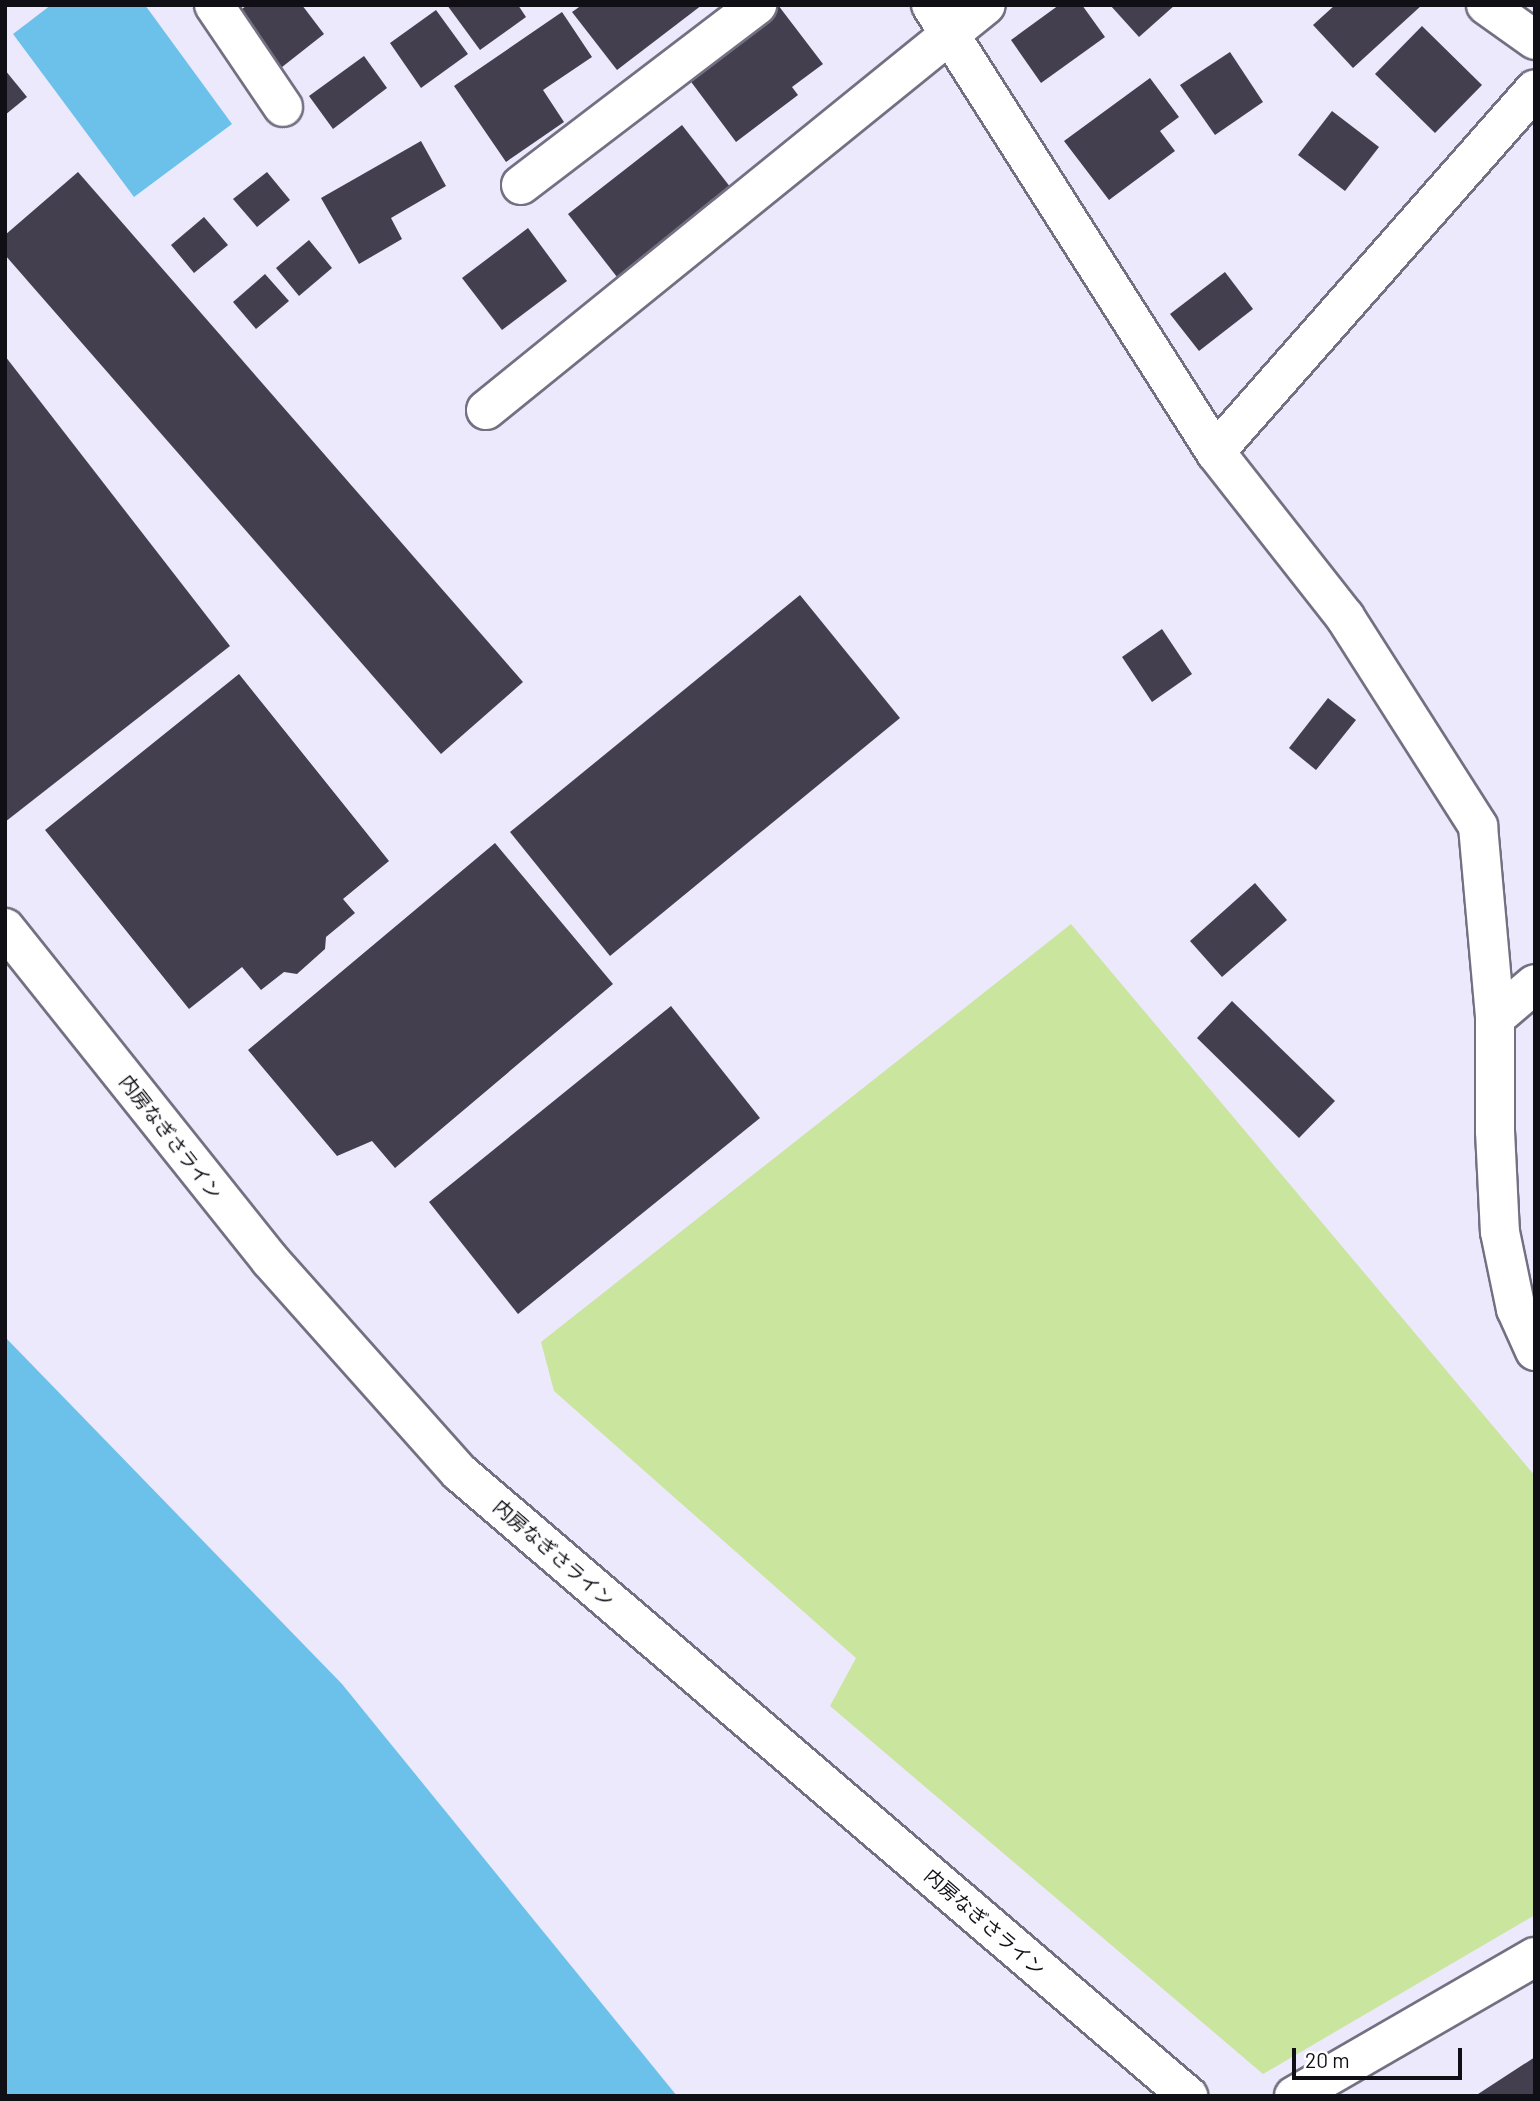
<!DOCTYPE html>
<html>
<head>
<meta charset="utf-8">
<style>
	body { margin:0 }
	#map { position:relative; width:1540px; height:2101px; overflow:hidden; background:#ede9fd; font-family:Barlow,"Noto Sans JP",sans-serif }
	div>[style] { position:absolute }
	.green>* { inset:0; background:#c9e59e }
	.water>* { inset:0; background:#6bc1ea }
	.building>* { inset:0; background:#433f4f }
	.roads { filter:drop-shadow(2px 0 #737081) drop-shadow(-2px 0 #737081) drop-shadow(0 2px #737081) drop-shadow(0 -2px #737081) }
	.minor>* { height:38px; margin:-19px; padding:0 19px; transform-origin:19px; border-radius:19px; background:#fff }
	span { translate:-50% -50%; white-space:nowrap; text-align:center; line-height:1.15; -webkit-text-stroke:7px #fff; paint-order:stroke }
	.street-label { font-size:19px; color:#100f15 }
	.frame { position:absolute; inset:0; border:7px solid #100f15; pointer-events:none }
	.scale { position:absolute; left:1292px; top:2048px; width:170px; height:32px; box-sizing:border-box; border:4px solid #100f15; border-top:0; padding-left:9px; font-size:21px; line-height:24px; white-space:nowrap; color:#100f15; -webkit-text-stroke:5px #fff; paint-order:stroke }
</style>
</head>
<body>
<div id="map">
	<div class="green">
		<div style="clip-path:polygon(1071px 924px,1535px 1476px,1535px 1915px,1263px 2074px,830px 1706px,856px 1658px,554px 1391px,541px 1342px)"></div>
	</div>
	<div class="water">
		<div style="clip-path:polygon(51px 5px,145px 5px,232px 124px,134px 197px,13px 34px)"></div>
		<div style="clip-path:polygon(5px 1337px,342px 1684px,677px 2096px,5px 2096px)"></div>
	</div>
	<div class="building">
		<div style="clip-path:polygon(247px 5px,302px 5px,324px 34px,277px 71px,235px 15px)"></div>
		<div style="clip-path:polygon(447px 5px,518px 5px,526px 17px,480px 50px)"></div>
		<div style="clip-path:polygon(582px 5px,702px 5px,617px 70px,572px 12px)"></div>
		<div style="clip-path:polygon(778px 5px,823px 64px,792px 87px,798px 95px,736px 142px,686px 75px)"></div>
		<div style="clip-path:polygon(1059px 5px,1082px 5px,1105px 37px,1041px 83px,1011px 40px)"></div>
		<div style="clip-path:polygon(1110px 5px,1175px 5px,1139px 37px)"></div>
		<div style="clip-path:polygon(1335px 5px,1422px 5px,1353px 68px,1313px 25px)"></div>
		<div style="clip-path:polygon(436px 10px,468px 54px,421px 88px,390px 43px)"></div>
		<div style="clip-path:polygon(562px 12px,592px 57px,543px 90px,564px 122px,506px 162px,454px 86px)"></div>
		<div style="clip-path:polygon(1422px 26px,1482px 85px,1435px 133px,1375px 74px)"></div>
		<div style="clip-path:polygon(1230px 52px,1263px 102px,1215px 135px,1180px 85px)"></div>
		<div style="clip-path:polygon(364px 56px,387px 88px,333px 129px,309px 96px)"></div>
		<div style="clip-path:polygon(5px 70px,27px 97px,5px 115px)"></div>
		<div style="clip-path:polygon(1150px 78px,1179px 117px,1160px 131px,1175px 151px,1109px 200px,1064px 141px)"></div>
		<div style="clip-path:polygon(1332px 111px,1379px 147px,1345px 191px,1298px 155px)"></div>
		<div style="clip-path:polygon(682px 125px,731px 188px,617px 277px,568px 214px)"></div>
		<div style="clip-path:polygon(421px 141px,446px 186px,391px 218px,402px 239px,359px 264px,321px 198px)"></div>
		<div style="clip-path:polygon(78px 172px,523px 682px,441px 754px,5px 255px,5px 235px)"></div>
		<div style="clip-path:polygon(267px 172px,290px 200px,257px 227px,233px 199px)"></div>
		<div style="clip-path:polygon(204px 217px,228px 245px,194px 273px,171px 245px)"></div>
		<div style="clip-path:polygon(528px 228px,567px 281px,502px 330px,462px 278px)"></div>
		<div style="clip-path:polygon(309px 240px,332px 268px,299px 296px,276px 268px)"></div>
		<div style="clip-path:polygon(1225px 272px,1253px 309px,1199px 351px,1170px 314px)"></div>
		<div style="clip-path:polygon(265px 274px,289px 301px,256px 329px,233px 302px)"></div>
		<div style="clip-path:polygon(5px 356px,230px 646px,5px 822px)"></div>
		<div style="clip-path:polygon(800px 595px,900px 718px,610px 956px,510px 832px)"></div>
		<div style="clip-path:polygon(1162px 629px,1192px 674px,1152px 702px,1122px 657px)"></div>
		<div style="clip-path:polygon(239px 674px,389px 861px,343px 899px,355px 913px,326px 937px,325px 949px,297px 974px,284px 972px,261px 990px,242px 967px,189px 1009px,45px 830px)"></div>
		<div style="clip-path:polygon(1328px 698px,1356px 720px,1316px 770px,1289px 748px)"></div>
		<div style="clip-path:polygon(495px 843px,613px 984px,395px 1168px,372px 1141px,337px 1156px,248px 1050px)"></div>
		<div style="clip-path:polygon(1255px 883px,1287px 920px,1222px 977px,1190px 941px)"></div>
		<div style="clip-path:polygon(1232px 1001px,1335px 1101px,1299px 1138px,1197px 1038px)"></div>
		<div style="clip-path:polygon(671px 1006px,760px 1118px,518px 1314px,429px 1202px)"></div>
		<div style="clip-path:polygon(1535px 2057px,1535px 2096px,1475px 2096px)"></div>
	</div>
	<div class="roads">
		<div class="minor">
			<div style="left:214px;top:5px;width:123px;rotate:55.9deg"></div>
			<div style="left:931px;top:5px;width:531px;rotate:57.54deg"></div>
			<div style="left:1216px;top:453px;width:209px;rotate:51.8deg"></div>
			<div style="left:1345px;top:617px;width:248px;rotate:57.5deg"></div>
			<div style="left:1478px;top:826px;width:193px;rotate:84.9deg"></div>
			<div style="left:1495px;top:1018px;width:113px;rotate:90deg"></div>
			<div style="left:1495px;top:1131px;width:101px;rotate:87.2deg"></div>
			<div style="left:1500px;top:1232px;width:79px;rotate:78.3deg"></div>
			<div style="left:1516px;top:1309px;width:46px;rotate:65.7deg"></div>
			<div style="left:1486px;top:5px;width:60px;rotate:35.5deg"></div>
			<div style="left:521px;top:185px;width:297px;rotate:-37.3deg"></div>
			<div style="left:486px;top:410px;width:643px;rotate:-39.01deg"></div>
			<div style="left:1216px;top:451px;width:482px;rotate:-48.6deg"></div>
			<div style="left:5px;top:928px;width:425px;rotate:51.4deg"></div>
			<div style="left:270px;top:1260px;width:284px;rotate:48.3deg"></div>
			<div style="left:459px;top:1472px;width:960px;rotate:40.56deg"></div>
			<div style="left:1495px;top:1018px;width:52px;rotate:-40.4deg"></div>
			<div style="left:1294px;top:2096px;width:278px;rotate:-30deg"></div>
		</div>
	</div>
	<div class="street-label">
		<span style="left:171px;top:1137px;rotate:52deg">内房なぎさライン</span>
		<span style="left:554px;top:1553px;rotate:41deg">内房なぎさライン</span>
		<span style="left:985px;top:1922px;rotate:41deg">内房なぎさライン</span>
	</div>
	<div class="frame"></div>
	<div class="scale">20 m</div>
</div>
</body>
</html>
